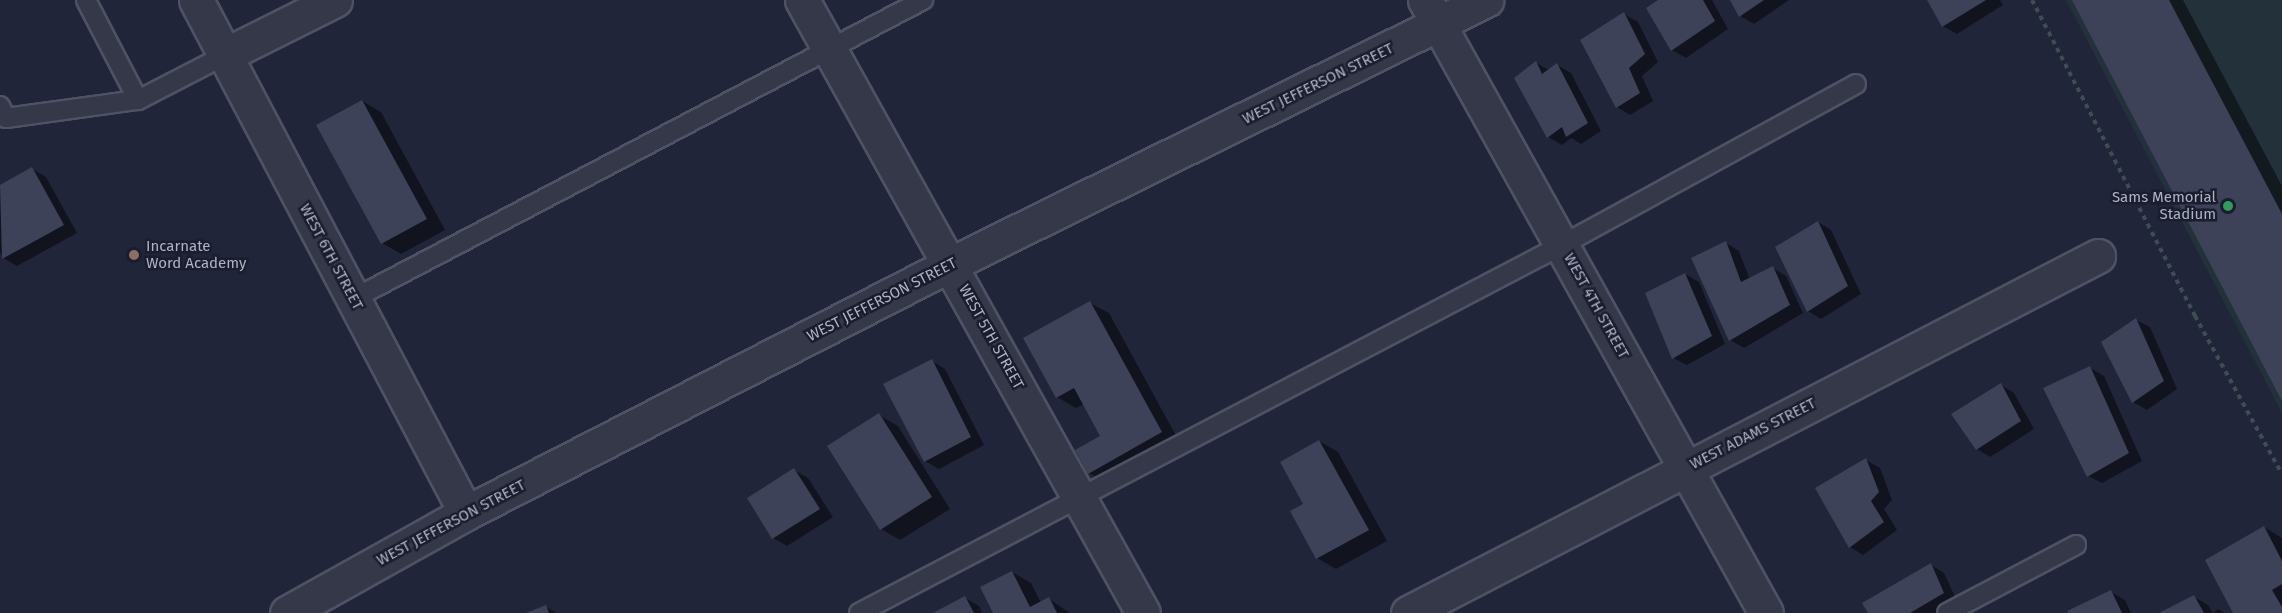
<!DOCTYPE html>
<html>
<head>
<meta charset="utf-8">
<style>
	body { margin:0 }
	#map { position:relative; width:2282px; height:613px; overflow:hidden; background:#212539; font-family:"Fira Sans",sans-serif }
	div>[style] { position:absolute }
	.green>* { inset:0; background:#23313a }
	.shadow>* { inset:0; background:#0007 }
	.building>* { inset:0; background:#3d4259 }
	.path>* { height:4px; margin-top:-2px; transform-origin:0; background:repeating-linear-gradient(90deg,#3e4d54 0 4.5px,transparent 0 9px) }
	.roads { filter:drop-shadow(2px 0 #4f5264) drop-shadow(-2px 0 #4f5264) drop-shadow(0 2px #4f5264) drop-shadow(0 -2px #4f5264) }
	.service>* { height:18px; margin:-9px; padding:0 9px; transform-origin:9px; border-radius:9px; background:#353849 }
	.minor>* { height:33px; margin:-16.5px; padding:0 16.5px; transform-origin:16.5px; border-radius:16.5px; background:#353849 }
	.tertiary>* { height:33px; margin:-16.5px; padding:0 16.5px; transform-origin:16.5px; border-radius:16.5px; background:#353849 }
	.dots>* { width:16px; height:16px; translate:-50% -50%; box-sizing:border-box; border:3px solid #1a1d2e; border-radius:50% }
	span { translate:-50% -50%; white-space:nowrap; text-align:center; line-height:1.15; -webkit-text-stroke:5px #1a1d2e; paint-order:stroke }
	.street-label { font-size:15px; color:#afb2c6 }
	.poi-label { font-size:15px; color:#afb2c6 }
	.right { translate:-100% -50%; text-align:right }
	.left { translate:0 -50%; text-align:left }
</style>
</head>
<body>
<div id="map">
	<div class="green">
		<div style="clip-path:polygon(2066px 0,2282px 0,2282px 413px)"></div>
	</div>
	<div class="shadow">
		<div style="clip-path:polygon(1660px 0,1712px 0,1728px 29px,1686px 58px,1672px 50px)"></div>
		<div style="clip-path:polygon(1732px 0,1789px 0,1754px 24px,1740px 16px)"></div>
		<div style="clip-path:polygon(1929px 0,2000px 0,2003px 5px,1957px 34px,1943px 26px)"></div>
		<div style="clip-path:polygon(2074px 0,2183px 0,2282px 186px,2282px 398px)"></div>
		<div style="clip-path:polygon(1624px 14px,1638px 22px,1658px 62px,1642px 76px,1653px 101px,1630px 115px,1617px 107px)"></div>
		<div style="clip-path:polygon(1536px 63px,1549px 70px,1557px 65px,1571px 73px,1601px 131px,1581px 144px,1571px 138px,1562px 145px,1548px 137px)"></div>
		<div style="clip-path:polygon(362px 101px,381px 112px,445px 230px,401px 254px,382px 243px)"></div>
		<div style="clip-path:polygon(32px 169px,46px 177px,77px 233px,17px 266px,3px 258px,0 252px,0 186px)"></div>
		<div style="clip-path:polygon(1818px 222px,1831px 230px,1861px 294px,1821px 319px,1808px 311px)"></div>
		<div style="clip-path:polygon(1726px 243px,1739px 251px,1750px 280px,1773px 268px,1786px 276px,1803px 313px,1744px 348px,1730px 340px)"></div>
		<div style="clip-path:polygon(1685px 274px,1699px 282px,1725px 344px,1687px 365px,1673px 358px)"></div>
		<div style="clip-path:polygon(1090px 303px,1109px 313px,1180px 443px,1108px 483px,1089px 473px,1102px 437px,1084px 404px,1076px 408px,1057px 397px)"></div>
		<div style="clip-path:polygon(2136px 320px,2150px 327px,2177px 389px,2147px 410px,2133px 402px)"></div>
		<div style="clip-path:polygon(932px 361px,945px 369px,984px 445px,939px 469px,925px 461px)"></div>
		<div style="clip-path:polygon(2090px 368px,2104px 376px,2142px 461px,2102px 483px,2088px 476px)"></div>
		<div style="clip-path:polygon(2001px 385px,2014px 393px,2034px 429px,1990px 457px,1977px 449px)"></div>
		<div style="clip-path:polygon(879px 415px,898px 426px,950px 509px,900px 540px,881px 529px)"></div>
		<div style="clip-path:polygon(1319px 441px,1338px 452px,1387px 541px,1336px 569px,1317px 558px,1305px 505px)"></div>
		<div style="clip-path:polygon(1866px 460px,1880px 468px,1892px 500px,1884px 509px,1897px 530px,1863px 555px,1850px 547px)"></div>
		<div style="clip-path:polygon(794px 470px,808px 478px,833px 517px,787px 546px,773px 538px)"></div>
		<div style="clip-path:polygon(2264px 527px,2282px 538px,2282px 613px,2234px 613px)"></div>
		<div style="clip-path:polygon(1931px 565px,1944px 573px,1957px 601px,1936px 613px,1869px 613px)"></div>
		<div style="clip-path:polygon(1012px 572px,1031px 583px,1041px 603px,1049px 599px,1070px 613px,994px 613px)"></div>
		<div style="clip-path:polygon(2111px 592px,2125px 600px,2131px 613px,2070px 613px)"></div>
		<div style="clip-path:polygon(2194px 597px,2208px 605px,2213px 613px,2218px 609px,2225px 613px,2162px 613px)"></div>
		<div style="clip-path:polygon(965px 598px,979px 606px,982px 613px,936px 613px)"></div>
		<div style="clip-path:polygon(546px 607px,557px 613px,530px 613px)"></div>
	</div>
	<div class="building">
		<div style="clip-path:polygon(1658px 0,1703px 0,1715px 21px,1671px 51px,1646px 8px)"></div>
		<div style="clip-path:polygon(1730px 0,1764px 0,1739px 17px)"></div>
		<div style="clip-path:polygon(1927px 0,1986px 0,1942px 27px)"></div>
		<div style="clip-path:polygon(2072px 0,2169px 0,2282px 214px,2282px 401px)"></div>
		<div style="clip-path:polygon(1624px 12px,1645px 54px,1629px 68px,1640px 93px,1616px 108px,1580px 40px)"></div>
		<div style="clip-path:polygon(1536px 61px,1542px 74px,1557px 63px,1588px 123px,1566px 137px,1562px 127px,1547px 138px,1514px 78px)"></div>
		<div style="clip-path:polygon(362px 100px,427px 219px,381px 244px,316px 125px)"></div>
		<div style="clip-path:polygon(32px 167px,64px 225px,2px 259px,0 185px)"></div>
		<div style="clip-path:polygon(1818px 221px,1848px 286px,1807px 312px,1775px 247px)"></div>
		<div style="clip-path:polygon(1726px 241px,1741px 282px,1773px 266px,1790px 305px,1729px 341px,1691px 258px)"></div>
		<div style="clip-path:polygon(1685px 273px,1712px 336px,1672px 359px,1645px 293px)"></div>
		<div style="clip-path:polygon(1090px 301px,1162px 432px,1088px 474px,1075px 450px,1100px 436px,1074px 388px,1056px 398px,1023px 338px)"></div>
		<div style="clip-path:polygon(2136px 318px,2164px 381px,2132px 403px,2101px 342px)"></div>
		<div style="clip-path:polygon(932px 359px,971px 437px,924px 462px,883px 384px)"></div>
		<div style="clip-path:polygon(2090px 366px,2129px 453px,2087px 477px,2043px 388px)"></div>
		<div style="clip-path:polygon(2001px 383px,2021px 421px,1976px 450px,1951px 414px)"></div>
		<div style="clip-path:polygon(879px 413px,932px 497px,880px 530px,827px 446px)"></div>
		<div style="clip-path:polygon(1319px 440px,1369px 530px,1316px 559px,1290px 511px,1303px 504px,1280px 462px)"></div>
		<div style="clip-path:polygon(1866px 458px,1879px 492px,1871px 501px,1884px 522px,1849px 548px,1815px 488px)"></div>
		<div style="clip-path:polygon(794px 468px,820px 509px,772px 539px,747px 498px)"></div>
		<div style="clip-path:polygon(2264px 526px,2282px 561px,2282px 584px,2272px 590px,2282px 607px,2282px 613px,2233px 613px,2205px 560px)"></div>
		<div style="clip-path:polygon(1931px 563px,1944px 593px,1910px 613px,1868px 613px,1862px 603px)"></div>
		<div style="clip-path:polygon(1012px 571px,1030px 607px,1049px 597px,1057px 613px,993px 613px,980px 587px)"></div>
		<div style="clip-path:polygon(2111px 590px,2122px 613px,2068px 613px,2067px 611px)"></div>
		<div style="clip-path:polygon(2194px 595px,2204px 613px,2159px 613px)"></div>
		<div style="clip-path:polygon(965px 596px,974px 613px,933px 613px)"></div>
		<div style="clip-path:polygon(546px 605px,549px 613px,526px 613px)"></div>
	</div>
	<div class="path">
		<div style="left:2032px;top:0;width:356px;rotate:62.7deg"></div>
		<div style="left:2195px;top:316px;width:180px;rotate:61.2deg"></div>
	</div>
	<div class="roads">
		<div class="service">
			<div style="left:138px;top:100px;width:98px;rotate:-27.3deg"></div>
			<div style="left:0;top:106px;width:13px;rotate:63deg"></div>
			<div style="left:6px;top:118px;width:133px;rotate:-7.8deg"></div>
			<div style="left:138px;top:100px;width:113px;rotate:-117.5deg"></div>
			<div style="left:353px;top:299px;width:644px;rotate:-27.68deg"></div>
			<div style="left:859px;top:613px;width:793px;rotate:-27.63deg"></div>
			<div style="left:1562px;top:245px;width:335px;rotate:-28.7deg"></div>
			<div style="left:1947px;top:613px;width:146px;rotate:-27.8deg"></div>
		</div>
		<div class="minor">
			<div style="left:196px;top:0;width:580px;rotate:62.24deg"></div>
			<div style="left:802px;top:0;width:701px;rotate:60.91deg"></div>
			<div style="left:1425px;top:0;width:701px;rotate:60.91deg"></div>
			<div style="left:225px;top:55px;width:123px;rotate:-26.6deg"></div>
			<div style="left:1408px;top:613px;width:777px;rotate:-27.36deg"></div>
		</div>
		<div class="tertiary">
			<div style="left:287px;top:613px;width:205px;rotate:-29.2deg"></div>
			<div style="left:466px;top:513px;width:545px;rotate:-27.18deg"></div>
			<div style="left:951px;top:264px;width:597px;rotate:-26.26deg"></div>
		</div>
	</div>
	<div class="dots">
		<div style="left:2228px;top:206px;background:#2e9e5b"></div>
		<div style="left:134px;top:255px;background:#8d6e63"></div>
	</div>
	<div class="street-label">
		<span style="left:1318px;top:84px;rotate:-26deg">WEST JEFFERSON STREET</span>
		<span style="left:331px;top:257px;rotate:62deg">WEST 6TH STREET</span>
		<span style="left:882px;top:300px;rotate:-27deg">WEST JEFFERSON STREET</span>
		<span style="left:1596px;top:306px;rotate:61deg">WEST 4TH STREET</span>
		<span style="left:991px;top:337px;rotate:61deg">WEST 5TH STREET</span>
		<span style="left:1753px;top:434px;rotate:-27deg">WEST ADAMS STREET</span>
		<span style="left:451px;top:523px;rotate:-28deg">WEST JEFFERSON STREET</span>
	</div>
	<div class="poi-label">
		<span class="right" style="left:2216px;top:206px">Sams Memorial<br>Stadium</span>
		<span class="left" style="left:146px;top:255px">Incarnate<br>Word Academy</span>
	</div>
</div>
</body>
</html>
